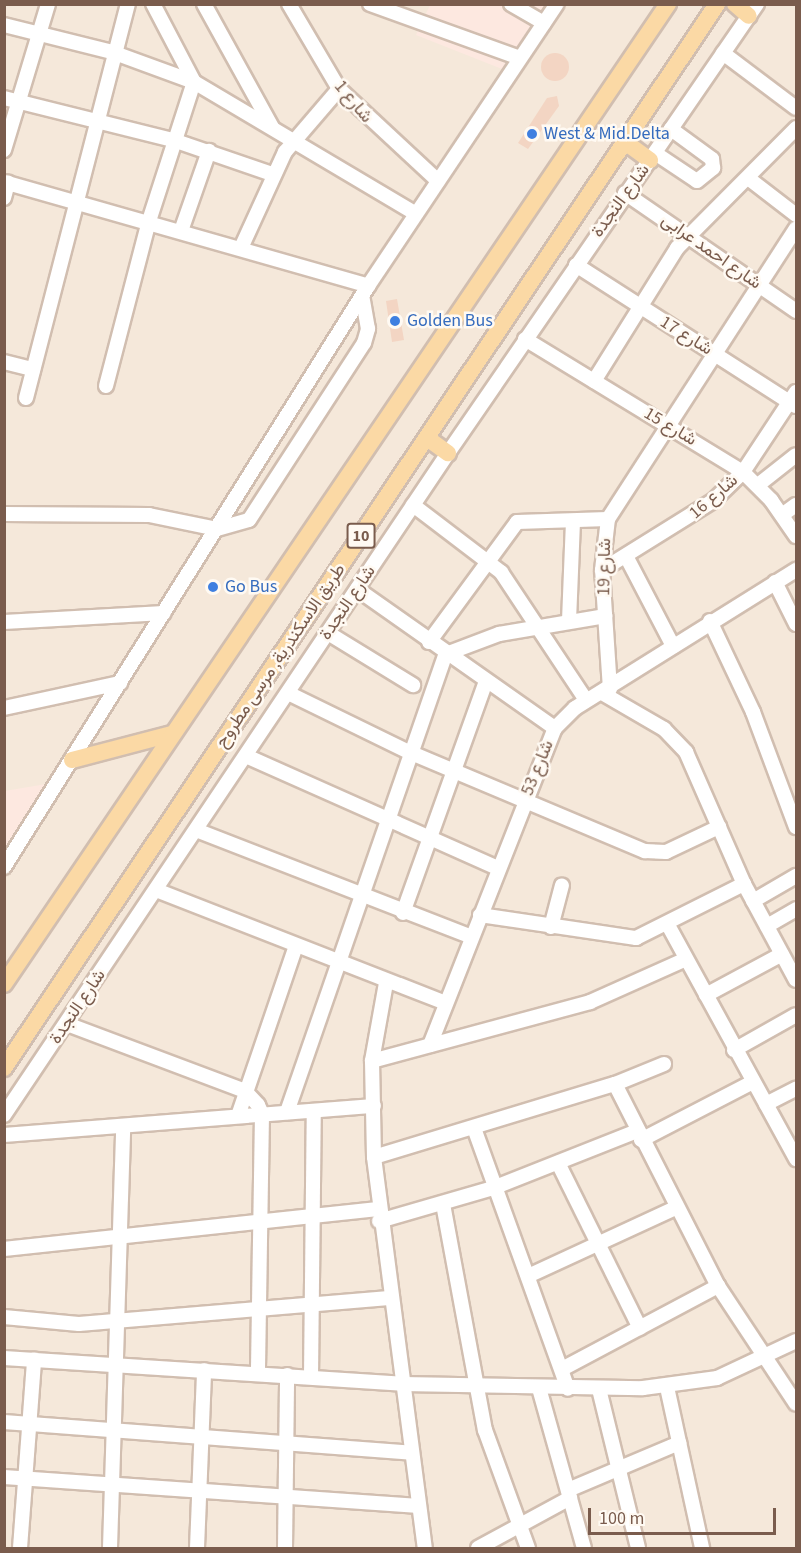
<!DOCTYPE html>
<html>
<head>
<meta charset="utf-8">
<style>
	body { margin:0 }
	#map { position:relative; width:801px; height:1553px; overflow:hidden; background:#fdf6ec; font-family:"Source Sans 3",Vazirmatn,sans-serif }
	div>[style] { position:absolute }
	.residential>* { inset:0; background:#f5e8da }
	.commercial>* { inset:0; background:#fde8e0 }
	.building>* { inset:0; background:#f3d5c3 }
	.round { border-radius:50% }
	.roads { filter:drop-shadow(2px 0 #d1beb0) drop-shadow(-2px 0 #d1beb0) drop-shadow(0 2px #d1beb0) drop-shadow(0 -2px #d1beb0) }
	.minor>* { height:14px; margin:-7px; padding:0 7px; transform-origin:7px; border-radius:7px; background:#fff }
	.major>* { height:16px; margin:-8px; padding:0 8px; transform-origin:8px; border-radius:8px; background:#fbd9a5 }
	.dots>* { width:16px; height:16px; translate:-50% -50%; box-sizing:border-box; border:3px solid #fffaf3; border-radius:50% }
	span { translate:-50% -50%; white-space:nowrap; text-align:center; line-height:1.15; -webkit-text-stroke:5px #fffaf3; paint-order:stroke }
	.shield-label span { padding:2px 4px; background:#fffaf3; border:2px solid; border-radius:4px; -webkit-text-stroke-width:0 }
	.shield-label { font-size:16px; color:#7a5c4d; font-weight:700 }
	.street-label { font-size:18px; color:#7a5c4d }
	.shop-label { font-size:18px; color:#366cbe }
	.left { translate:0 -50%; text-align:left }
	.frame { position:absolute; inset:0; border:6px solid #7a5c4d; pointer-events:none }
	.scale { position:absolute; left:588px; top:1508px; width:188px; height:27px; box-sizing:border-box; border:3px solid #7a5c4d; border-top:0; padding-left:8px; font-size:18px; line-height:21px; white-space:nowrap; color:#7a5c4d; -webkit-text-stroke:4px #fffaf3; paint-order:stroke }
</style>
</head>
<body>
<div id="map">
	<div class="residential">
		<div style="clip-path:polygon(5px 5px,796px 5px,796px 1548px,5px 1548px)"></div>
	</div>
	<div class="commercial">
		<div style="clip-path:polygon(430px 5px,549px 5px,502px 69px,416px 35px)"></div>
		<div style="clip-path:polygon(52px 783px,5px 866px,5px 791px)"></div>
	</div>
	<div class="building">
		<div class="round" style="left:541px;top:53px;width:28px;height:28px"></div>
		<div style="clip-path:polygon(557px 96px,559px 106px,528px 149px,518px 143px,547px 98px)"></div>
		<div style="clip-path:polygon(397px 299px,404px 340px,392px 342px,386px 301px)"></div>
	</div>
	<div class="roads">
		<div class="minor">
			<div style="left:204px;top:4px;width:141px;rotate:61.1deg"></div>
			<div style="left:289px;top:4px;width:99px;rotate:59.5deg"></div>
			<div style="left:339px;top:89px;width:135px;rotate:42.9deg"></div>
			<div style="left:370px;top:4px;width:159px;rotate:19.8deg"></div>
			<div style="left:511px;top:4px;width:38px;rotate:30deg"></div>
			<div style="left:4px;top:25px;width:111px;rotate:14deg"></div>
			<div style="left:112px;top:52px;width:87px;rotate:20.1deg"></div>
			<div style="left:194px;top:82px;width:258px;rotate:30.7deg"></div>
			<div style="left:723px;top:53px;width:91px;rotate:37deg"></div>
			<div style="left:4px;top:98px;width:177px;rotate:14deg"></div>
			<div style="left:176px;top:141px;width:102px;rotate:19deg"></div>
			<div style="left:4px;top:150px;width:152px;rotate:-73.2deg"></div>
			<div style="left:655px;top:153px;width:50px;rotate:33.7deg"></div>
			<div style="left:697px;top:181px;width:21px;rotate:-39deg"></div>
			<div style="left:713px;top:168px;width:9px;rotate:-96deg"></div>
			<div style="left:712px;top:159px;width:51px;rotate:-143.8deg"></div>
			<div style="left:748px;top:178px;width:61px;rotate:37.6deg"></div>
			<div style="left:4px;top:182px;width:379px;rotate:15.9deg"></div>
			<div style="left:625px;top:193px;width:208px;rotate:34.6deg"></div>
			<div style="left:4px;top:198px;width:16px;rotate:-75deg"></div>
			<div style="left:181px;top:231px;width:85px;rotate:-70.7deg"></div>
			<div style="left:241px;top:248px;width:106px;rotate:-65.4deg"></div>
			<div style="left:285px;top:152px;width:83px;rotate:-49.4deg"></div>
			<div style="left:576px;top:265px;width:261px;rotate:32.7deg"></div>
			<div style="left:525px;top:339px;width:255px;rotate:31.4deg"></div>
			<div style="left:743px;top:472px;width:40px;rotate:45deg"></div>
			<div style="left:771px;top:500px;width:44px;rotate:55.2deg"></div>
			<div style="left:4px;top:362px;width:30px;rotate:14deg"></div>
			<div style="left:594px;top:381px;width:157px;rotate:-58deg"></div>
			<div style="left:677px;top:248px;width:169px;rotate:-45.2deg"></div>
			<div style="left:106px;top:386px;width:171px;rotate:-75.4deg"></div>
			<div style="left:149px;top:221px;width:146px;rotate:-72.1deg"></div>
			<div style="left:194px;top:82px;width:88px;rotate:-117.7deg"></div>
			<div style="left:26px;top:398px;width:407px;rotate:-75.5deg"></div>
			<div style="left:758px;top:485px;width:48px;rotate:-38.3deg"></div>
			<div style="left:413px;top:505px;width:111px;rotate:37.3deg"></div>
			<div style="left:501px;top:572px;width:154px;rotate:56.4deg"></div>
			<div style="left:4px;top:514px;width:145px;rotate:0.4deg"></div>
			<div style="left:149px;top:515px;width:69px;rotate:11.6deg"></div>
			<div style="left:217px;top:529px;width:33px;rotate:-16deg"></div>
			<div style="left:249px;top:520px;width:211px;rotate:-57deg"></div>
			<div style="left:364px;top:343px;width:15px;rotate:-74deg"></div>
			<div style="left:368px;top:329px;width:34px;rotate:-100deg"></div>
			<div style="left:782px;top:515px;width:17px;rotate:-36deg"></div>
			<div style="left:626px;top:556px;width:102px;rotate:62.4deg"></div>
			<div style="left:602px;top:570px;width:131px;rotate:-31.9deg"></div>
			<div style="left:713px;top:501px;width:42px;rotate:-44deg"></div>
			<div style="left:743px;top:472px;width:96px;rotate:-56.5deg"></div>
			<div style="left:775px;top:582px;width:47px;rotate:63.4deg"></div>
			<div style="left:357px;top:589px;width:242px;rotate:35.1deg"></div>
			<div style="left:569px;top:621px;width:99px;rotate:-87.7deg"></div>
			<div style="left:710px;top:621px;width:101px;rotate:64.7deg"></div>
			<div style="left:753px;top:712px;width:123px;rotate:69.5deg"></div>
			<div style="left:4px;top:622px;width:160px;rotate:-3.2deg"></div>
			<div style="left:328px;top:633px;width:100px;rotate:31.5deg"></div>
			<div style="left:429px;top:642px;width:149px;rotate:-53.7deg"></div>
			<div style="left:517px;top:522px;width:91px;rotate:-1.9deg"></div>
			<div style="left:610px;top:689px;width:119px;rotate:-93.8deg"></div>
			<div style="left:602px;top:570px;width:51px;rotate:-83.3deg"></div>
			<div style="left:608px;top:519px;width:346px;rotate:-57.1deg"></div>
			<div style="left:288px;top:693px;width:135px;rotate:26deg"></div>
			<div style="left:409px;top:752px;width:256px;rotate:22.8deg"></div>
			<div style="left:645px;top:851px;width:21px;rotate:3deg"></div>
			<div style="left:666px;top:852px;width:59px;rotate:-25.3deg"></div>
			<div style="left:602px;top:693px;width:72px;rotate:30.1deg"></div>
			<div style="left:664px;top:729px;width:32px;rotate:46deg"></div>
			<div style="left:686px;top:752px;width:144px;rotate:66.3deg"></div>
			<div style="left:744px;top:884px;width:109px;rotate:61.6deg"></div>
			<div style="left:4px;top:708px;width:119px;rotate:-12.2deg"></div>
			<div style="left:246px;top:756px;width:276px;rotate:24deg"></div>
			<div style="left:196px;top:830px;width:296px;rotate:21.2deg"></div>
			<div style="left:4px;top:867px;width:686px;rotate:-57.93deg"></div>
			<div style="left:368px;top:286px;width:339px;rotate:-56.2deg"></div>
			<div style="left:156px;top:890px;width:311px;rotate:21.3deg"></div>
			<div style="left:753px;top:901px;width:50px;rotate:-30.2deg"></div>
			<div style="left:403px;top:913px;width:246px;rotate:-70.3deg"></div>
			<div style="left:480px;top:915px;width:158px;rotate:8.4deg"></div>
			<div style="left:636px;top:938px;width:121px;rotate:-26.6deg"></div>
			<div style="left:668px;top:925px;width:267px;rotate:61.3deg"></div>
			<div style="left:767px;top:926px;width:34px;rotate:-30deg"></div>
			<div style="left:551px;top:927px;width:43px;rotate:-75.3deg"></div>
			<div style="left:386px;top:983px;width:79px;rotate:100.2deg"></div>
			<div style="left:372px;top:1061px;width:96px;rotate:88.8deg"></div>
			<div style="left:374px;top:1157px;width:394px;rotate:82.6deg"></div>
			<div style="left:706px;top:995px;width:86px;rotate:-28.3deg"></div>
			<div style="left:67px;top:1024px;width:190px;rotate:20.6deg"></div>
			<div style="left:245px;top:1091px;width:19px;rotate:47deg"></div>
			<div style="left:258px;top:1105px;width:10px;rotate:66deg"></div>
			<div style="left:262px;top:1114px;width:259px;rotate:90.9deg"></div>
			<div style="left:430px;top:1045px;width:341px;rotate:-68.5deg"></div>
			<div style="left:555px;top:728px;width:28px;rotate:-45deg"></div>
			<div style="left:575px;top:708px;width:261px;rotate:-32deg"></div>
			<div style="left:734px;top:1050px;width:71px;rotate:-29.4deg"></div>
			<div style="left:372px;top:1061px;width:226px;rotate:-15.1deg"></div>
			<div style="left:590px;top:1002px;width:103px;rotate:-24.1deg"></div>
			<div style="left:615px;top:1084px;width:227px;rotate:63deg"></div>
			<div style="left:718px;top:1286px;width:141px;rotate:56.5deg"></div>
			<div style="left:766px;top:1104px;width:34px;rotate:-27deg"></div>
			<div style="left:287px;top:1112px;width:485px;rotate:-70.9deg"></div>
			<div style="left:446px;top:654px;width:57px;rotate:-20.7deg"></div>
			<div style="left:499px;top:634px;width:108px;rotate:-9.6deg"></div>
			<div style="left:4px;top:1115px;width:797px;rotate:-56.15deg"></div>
			<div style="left:448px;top:453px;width:545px;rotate:-55.46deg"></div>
			<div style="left:238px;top:1116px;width:176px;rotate:-71.2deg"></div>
			<div style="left:474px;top:1128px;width:277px;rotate:70.2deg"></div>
			<div style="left:4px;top:1135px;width:371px;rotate:-4.5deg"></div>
			<div style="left:641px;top:1140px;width:126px;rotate:-27.4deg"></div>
			<div style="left:374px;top:1157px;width:252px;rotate:-16.9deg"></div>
			<div style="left:615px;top:1084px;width:53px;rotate:-22.2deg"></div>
			<div style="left:558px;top:1163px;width:184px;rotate:63.6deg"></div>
			<div style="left:443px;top:1204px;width:230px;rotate:79.5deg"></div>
			<div style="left:485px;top:1430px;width:126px;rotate:70deg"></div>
			<div style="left:379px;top:1221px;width:119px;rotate:-16.1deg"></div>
			<div style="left:493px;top:1188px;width:155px;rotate:-21.6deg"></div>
			<div style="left:4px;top:1249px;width:376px;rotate:-6.1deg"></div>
			<div style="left:528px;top:1276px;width:162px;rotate:-24.8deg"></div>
			<div style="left:4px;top:1317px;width:75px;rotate:5.3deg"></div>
			<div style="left:79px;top:1324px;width:311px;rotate:-4.8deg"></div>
			<div style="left:4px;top:1358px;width:399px;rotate:3.7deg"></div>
			<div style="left:402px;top:1384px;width:241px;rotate:1deg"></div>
			<div style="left:643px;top:1388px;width:75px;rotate:-7.7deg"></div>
			<div style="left:717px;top:1378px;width:87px;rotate:-25.1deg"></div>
			<div style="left:562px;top:1369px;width:177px;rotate:-28deg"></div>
			<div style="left:311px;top:1377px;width:266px;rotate:-89.4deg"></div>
			<div style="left:667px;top:1387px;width:165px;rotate:77.7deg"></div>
			<div style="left:539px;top:1388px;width:166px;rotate:74.3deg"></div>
			<div style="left:599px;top:1389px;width:164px;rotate:76.2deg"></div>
			<div style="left:4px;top:1422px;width:409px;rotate:4.3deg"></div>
			<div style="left:4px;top:1477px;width:416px;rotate:4deg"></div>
			<div style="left:568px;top:1490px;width:121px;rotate:-22.9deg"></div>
			<div style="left:20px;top:1548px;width:189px;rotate:-85.7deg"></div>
			<div style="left:110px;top:1548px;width:418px;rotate:-88.2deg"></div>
			<div style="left:197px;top:1548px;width:178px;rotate:-87.7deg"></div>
			<div style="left:285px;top:1548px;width:173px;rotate:-89.3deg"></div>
			<div style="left:478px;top:1548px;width:105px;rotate:-28.5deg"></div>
		</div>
		<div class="major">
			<div style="left:735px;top:4px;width:18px;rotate:41deg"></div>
			<div style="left:625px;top:142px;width:31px;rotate:36deg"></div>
			<div style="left:427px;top:438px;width:26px;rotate:36deg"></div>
			<div style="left:72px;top:760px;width:102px;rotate:-14.7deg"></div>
			<div style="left:4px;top:984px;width:1184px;rotate:-55.88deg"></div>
			<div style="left:4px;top:1068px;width:1281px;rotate:-56.17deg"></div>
		</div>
	</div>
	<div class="dots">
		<div style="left:532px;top:134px;background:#3f7fe0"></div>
		<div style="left:395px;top:321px;background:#3f7fe0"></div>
		<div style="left:213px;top:587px;background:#3f7fe0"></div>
	</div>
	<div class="shield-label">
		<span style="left:361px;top:536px">10</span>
	</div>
	<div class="street-label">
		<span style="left:353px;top:102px;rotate:50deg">شارع 1</span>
		<span style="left:621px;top:201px;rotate:-54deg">شارع النجدة</span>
		<span style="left:711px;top:252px;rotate:35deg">شارع احمد عرابى</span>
		<span style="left:686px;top:336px;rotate:32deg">شارع 17</span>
		<span style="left:670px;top:427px;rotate:31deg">شارع 15</span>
		<span style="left:714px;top:497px;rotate:-41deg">شارع 16</span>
		<span style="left:605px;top:567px;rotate:-89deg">شارع 19</span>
		<span style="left:348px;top:603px;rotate:-56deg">شارع النجدة</span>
		<span style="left:281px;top:656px;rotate:-56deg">طريق الاسكندرية, مرسى مطروح</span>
		<span style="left:538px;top:768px;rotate:-68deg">شارع 53</span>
		<span style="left:78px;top:1007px;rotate:-56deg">شارع النجدة</span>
	</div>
	<div class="shop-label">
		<span class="left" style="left:544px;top:134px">West &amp; Mid.Delta</span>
		<span class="left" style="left:407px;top:321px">Golden Bus</span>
		<span class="left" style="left:225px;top:587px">Go Bus</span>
	</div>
	<div class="frame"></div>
	<div class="scale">100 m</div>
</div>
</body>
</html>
